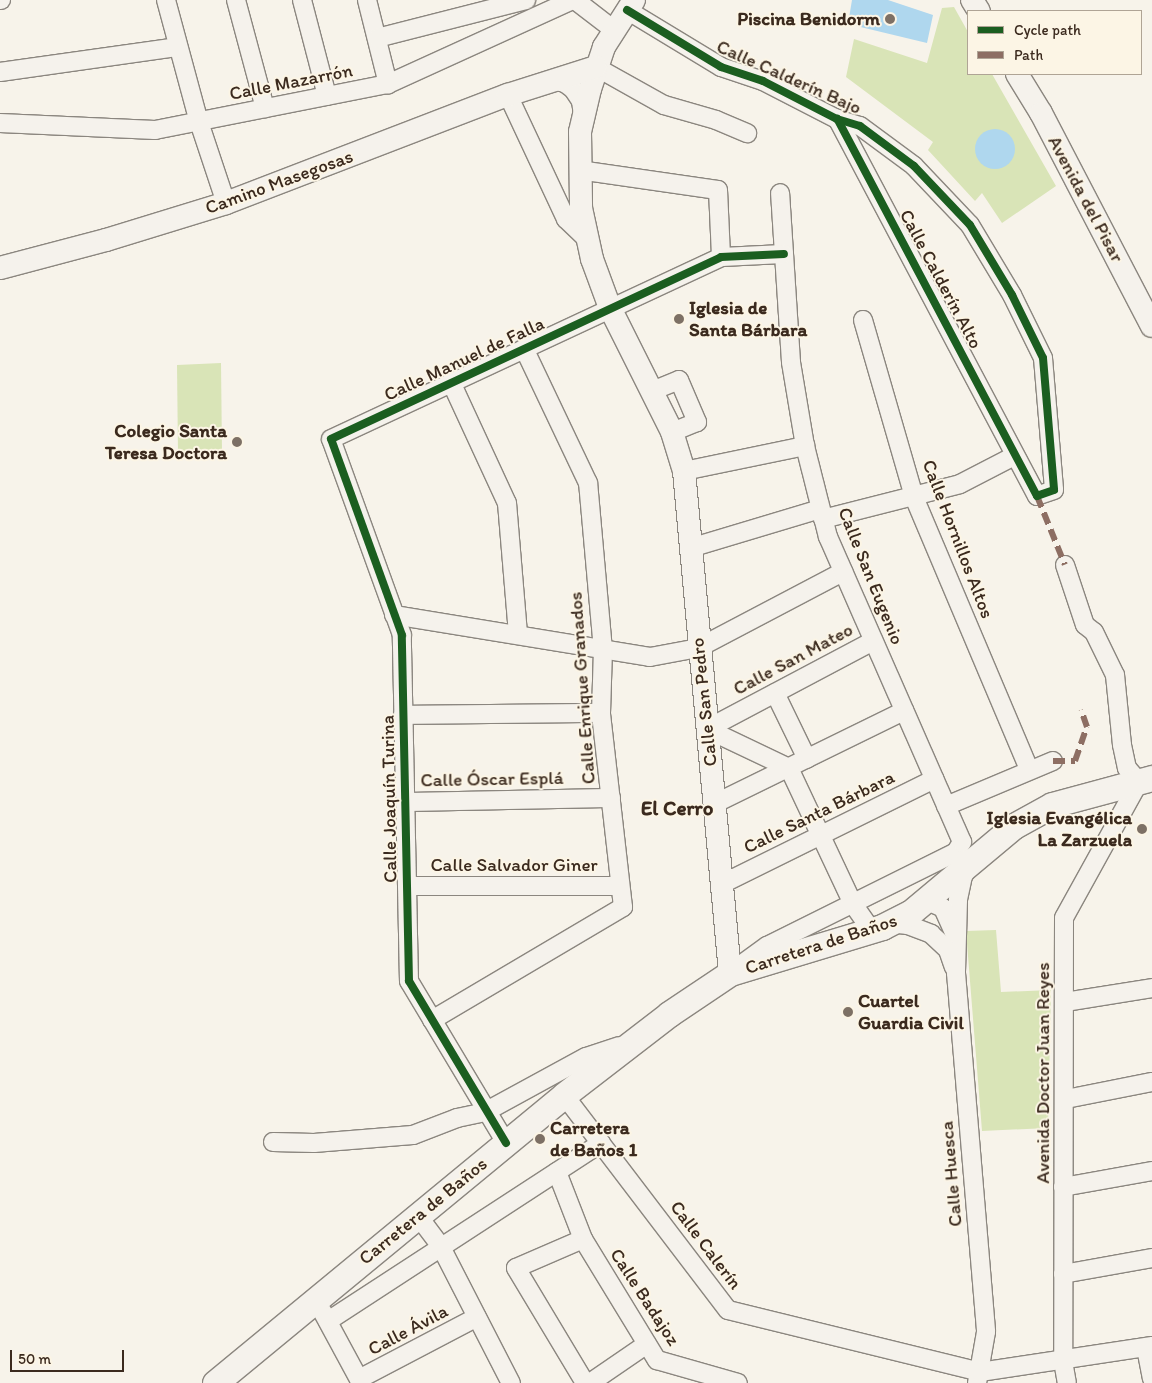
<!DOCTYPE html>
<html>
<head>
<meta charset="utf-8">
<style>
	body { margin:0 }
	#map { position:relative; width:1152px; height:1383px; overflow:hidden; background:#f7f3ea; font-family:Itim,sans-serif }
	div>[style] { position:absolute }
	.green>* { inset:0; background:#d9e4b7 }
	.water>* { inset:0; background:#afd7ee }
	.round { border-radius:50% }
	.roads { filter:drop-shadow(1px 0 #8b867f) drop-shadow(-1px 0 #8b867f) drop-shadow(0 1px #8b867f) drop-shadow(0 -1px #8b867f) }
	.minor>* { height:18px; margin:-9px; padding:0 9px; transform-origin:9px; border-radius:9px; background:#f5f2ec }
	.tertiary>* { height:22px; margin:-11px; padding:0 11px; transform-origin:11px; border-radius:11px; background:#f5f2ec }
	.secondary>* { height:25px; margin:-12.5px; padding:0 12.5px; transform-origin:12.5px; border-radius:12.5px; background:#f5f2ec }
	.quiet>* { height:6px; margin-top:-3px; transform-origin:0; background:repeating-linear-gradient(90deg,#8d6e63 0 12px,transparent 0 18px) }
	.cycleway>* { height:8px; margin:-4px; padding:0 4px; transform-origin:4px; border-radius:4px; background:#1b5e20 }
	.dots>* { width:14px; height:14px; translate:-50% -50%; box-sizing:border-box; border:2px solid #fcf5e5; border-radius:50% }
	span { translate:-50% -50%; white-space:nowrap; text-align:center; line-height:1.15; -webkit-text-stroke:4px #fcf5e5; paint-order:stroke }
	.poi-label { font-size:19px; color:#3b2a1e; font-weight:700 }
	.right { translate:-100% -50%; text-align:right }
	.left { translate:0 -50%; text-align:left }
	.street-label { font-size:19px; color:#3b2a1e }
	.quarter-label { font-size:21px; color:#3b2a1e; font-weight:700 }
	.legend { position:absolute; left:967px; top:10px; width:175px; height:65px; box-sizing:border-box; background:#fcf5e5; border:1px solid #afa495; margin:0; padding:6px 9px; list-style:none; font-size:15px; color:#3b2a1e }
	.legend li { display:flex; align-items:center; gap:10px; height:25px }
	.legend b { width:25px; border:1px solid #afa495 }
	.scale { position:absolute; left:10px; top:1350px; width:114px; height:22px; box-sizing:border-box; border:2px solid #3b2a1e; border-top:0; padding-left:6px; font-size:15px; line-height:18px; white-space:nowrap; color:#3b2a1e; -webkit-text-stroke:4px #fcf5e5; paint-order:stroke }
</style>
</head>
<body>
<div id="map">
	<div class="green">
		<div style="clip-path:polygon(954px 7px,968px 32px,968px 74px,992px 74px,1056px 186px,1002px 223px,982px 193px,975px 201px,928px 150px,933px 142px,846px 77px,854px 39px,927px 63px,942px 8px)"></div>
		<div style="clip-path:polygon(221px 363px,222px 453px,178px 454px,177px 365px)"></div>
		<div style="clip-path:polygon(996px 930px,1001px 992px,1051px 990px,1048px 1128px,982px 1131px,966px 931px)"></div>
	</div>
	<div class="water">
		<div style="clip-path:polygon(852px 0,888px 0,933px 15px,927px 43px,848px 24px)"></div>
		<div class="round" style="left:975px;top:129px;width:40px;height:40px"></div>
	</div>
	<div class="roads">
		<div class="minor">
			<div style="left:0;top:0;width:1px"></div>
			<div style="left:166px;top:0;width:126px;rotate:74.9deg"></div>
			<div style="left:199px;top:122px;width:85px;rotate:71.6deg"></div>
			<div style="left:236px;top:0;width:112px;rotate:75deg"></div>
			<div style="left:302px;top:0;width:99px;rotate:75.4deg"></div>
			<div style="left:367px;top:0;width:87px;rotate:76deg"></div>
			<div style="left:575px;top:0;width:49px;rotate:37.6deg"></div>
			<div style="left:627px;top:10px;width:110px;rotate:31.2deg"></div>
			<div style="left:721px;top:67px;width:44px;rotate:18.4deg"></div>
			<div style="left:763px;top:81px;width:83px;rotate:27.2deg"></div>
			<div style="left:837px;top:119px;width:24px;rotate:17deg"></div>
			<div style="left:860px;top:126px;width:67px;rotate:36.5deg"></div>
			<div style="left:914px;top:166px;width:81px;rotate:46.5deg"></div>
			<div style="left:970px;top:225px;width:82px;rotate:59deg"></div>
			<div style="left:1012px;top:295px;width:70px;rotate:63.8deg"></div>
			<div style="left:1043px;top:358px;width:132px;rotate:85.2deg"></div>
			<div style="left:1054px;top:490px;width:18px;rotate:161deg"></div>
			<div style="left:1037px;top:496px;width:427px;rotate:-117.9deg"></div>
			<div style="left:377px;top:38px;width:154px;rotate:-14.3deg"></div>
			<div style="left:596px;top:67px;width:78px;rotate:29.2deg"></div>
			<div style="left:664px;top:105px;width:54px;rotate:16.1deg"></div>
			<div style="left:716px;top:120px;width:34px;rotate:23deg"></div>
			<div style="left:0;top:72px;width:180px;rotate:-8deg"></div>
			<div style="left:552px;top:80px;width:13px;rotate:13deg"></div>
			<div style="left:565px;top:83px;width:10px;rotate:37deg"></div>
			<div style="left:573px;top:89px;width:14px;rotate:56deg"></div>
			<div style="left:581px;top:101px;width:14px;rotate:82deg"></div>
			<div style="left:508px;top:95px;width:137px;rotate:64.9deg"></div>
			<div style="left:566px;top:219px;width:29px;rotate:44deg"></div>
			<div style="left:0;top:123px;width:155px;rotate:2.6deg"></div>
			<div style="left:155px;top:130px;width:237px;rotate:-11.2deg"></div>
			<div style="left:388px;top:84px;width:202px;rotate:-24.5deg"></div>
			<div style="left:579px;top:170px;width:140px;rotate:8.2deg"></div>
			<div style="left:718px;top:190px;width:67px;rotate:87.4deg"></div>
			<div style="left:863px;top:320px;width:184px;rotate:73.9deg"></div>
			<div style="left:914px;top:497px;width:295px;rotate:67.1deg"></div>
			<div style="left:451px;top:382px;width:133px;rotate:65.2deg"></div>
			<div style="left:507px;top:503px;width:132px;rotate:85.2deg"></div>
			<div style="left:652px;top:391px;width:29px;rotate:-22deg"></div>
			<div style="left:679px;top:380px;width:46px;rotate:66.8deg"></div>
			<div style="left:697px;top:422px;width:27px;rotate:158deg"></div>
			<div style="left:684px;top:471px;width:124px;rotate:-11.7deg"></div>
			<div style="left:823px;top:519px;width:141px;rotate:-14.3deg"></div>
			<div style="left:960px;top:484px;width:61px;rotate:-27.4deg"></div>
			<div style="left:690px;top:548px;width:136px;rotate:-16.7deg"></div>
			<div style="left:1065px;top:565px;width:63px;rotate:71.6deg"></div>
			<div style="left:1085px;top:625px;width:11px;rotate:38deg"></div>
			<div style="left:1094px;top:632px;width:48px;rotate:64deg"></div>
			<div style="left:1115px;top:675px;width:70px;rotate:84.3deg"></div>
			<div style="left:1122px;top:745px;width:24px;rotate:78deg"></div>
			<div style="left:1127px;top:768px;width:18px;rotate:49deg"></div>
			<div style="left:1139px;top:782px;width:155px;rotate:118.9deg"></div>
			<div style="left:1064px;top:918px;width:443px;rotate:90.1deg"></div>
			<div style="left:1063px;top:1361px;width:22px;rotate:80deg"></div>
			<div style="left:394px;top:615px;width:259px;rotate:9.3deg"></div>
			<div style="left:650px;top:657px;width:49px;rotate:-10.6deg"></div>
			<div style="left:698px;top:648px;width:164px;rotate:-27.7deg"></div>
			<div style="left:775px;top:693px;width:73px;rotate:64.1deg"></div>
			<div style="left:403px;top:715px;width:198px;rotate:-0.6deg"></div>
			<div style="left:707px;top:729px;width:91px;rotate:25.4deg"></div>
			<div style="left:789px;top:768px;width:150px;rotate:64.8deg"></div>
			<div style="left:853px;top:904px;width:32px;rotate:55deg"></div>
			<div style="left:707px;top:729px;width:188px;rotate:-27.9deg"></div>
			<div style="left:405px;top:802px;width:206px;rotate:-1.1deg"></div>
			<div style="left:714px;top:804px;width:212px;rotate:-26.1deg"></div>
			<div style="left:946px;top:806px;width:116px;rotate:-22.8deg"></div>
			<div style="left:969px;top:866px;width:12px;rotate:121deg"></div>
			<div style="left:963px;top:876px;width:25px;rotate:102deg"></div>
			<div style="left:958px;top:900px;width:73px;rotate:91.6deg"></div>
			<div style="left:956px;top:973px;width:360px;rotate:85.2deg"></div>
			<div style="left:986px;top:1332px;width:52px;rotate:100deg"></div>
			<div style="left:722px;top:884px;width:237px;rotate:-26.3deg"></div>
			<div style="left:407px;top:886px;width:213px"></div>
			<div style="left:925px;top:900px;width:20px;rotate:24deg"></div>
			<div style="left:943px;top:908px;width:27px;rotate:66deg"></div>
			<div style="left:889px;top:923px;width:19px;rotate:6deg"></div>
			<div style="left:908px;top:925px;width:25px;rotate:21deg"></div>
			<div style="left:931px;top:934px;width:23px;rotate:43deg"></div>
			<div style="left:948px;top:950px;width:18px;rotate:71deg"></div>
			<div style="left:742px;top:964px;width:31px;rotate:-36deg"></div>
			<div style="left:767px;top:946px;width:211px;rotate:-26.4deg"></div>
			<div style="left:956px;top:852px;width:12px;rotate:-59deg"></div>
			<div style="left:962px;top:842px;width:333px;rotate:-113.7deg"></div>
			<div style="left:828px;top:537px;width:94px;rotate:-104.2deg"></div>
			<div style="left:805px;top:446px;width:85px;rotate:-99.5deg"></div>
			<div style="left:791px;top:362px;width:169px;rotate:-93.7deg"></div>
			<div style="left:1065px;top:1002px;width:88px;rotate:-9.1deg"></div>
			<div style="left:432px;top:1020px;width:222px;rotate:-30.6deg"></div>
			<div style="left:623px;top:907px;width:195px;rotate:-96.5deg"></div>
			<div style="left:601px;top:713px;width:63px;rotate:-88.2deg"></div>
			<div style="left:603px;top:650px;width:168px;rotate:-95.1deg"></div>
			<div style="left:588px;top:483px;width:149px;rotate:-115.4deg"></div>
			<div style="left:564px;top:1095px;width:270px;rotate:52.7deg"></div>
			<div style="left:728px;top:1310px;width:260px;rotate:13.8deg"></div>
			<div style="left:980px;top:1372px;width:174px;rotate:-8.6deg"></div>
			<div style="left:1066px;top:1099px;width:88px;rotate:-11.2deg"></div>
			<div style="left:273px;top:1142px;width:41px;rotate:1.4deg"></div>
			<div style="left:314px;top:1143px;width:99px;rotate:-4.6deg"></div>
			<div style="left:413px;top:1135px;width:47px;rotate:-21.1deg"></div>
			<div style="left:457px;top:1118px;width:29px;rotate:-12deg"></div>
			<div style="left:485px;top:1112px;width:115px;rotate:-28.6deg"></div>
			<div style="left:586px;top:1057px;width:35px;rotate:-18deg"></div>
			<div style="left:506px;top:1143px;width:189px;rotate:-120.9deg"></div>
			<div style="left:409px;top:981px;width:346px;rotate:-91.2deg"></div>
			<div style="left:402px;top:635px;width:208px;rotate:-109.9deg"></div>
			<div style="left:331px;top:439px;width:430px;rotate:-25deg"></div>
			<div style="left:721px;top:257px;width:63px;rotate:-2.7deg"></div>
			<div style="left:557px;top:1172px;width:72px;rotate:68.8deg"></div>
			<div style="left:583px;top:1239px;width:142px;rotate:58.6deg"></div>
			<div style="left:657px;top:1360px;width:84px;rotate:15.9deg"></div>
			<div style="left:1063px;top:1187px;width:90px;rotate:-10.2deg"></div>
			<div style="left:418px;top:1216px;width:39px;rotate:53deg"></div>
			<div style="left:441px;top:1247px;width:153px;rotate:62.8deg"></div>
			<div style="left:583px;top:1239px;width:73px;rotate:156.6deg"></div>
			<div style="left:516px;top:1268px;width:134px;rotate:59deg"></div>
			<div style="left:1063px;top:1274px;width:90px;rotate:-10.2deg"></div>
			<div style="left:322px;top:1311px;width:82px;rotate:61.6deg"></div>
			<div style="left:328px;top:1321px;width:326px;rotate:-33.1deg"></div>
			<div style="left:1146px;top:1348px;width:31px;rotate:79deg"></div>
			<div style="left:359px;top:1379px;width:133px;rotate:-27.7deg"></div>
			<div style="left:590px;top:1383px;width:69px;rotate:-34.4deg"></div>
		</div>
		<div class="tertiary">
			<div style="left:634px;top:0;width:56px;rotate:122.6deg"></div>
			<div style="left:604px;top:47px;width:44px;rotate:108.4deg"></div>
			<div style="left:590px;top:89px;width:44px;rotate:103.1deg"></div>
			<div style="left:580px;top:132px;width:76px;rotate:89.2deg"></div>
			<div style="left:581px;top:208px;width:52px;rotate:77.8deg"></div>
			<div style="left:592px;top:259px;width:52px;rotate:69.8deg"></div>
			<div style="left:610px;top:308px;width:139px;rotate:63.4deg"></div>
			<div style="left:672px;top:432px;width:41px;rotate:72.9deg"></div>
			<div style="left:684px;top:471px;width:504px;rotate:84.76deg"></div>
			<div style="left:972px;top:0;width:13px;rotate:58deg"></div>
			<div style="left:1017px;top:74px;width:46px;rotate:58.4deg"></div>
			<div style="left:1041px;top:113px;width:240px;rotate:62.5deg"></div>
			<div style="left:0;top:268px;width:110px;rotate:-14.8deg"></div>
			<div style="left:106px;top:240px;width:126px;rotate:-17.1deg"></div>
			<div style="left:226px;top:203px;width:302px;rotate:-21deg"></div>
			<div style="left:508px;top:95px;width:92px;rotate:-17.7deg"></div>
		</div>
		<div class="secondary">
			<div style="left:215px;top:1383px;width:452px;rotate:-39.5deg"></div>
			<div style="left:564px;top:1095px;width:133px;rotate:-37.6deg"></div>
			<div style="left:669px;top:1014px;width:73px;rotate:-33.9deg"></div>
			<div style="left:730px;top:973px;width:159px;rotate:-16.8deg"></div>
			<div style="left:882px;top:927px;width:31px;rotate:-27deg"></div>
			<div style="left:910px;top:913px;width:136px;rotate:-39.9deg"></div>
			<div style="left:1014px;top:826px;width:43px;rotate:-28.9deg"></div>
			<div style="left:1052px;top:805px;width:104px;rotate:-15.1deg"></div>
		</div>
	</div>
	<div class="quiet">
		<div style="left:1037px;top:496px;width:74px;rotate:67.9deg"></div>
		<div style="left:1053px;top:761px;width:22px"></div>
		<div style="left:1075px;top:761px;width:36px;rotate:-71deg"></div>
		<div style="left:1087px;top:727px;width:18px;rotate:-109deg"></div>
	</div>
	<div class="cycleway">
		<div style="left:627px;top:10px;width:110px;rotate:31.2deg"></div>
		<div style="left:721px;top:67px;width:44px;rotate:18.4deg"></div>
		<div style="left:763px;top:81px;width:83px;rotate:27.2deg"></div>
		<div style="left:837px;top:119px;width:24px;rotate:17deg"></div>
		<div style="left:860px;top:126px;width:67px;rotate:36.5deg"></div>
		<div style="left:914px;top:166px;width:81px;rotate:46.5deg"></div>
		<div style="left:970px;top:225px;width:82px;rotate:59deg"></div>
		<div style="left:1012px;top:295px;width:70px;rotate:63.8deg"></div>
		<div style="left:1043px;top:358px;width:132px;rotate:85.2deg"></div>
		<div style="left:1054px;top:490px;width:18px;rotate:161deg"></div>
		<div style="left:1037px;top:496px;width:427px;rotate:-117.9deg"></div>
		<div style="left:506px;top:1143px;width:189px;rotate:-120.9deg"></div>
		<div style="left:409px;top:981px;width:346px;rotate:-91.2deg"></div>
		<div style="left:402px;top:635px;width:208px;rotate:-109.9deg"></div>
		<div style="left:331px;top:439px;width:430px;rotate:-25deg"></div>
		<div style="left:721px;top:257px;width:63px;rotate:-2.7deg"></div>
	</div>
	<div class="dots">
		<div style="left:890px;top:19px;background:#7d7065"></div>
		<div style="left:679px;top:319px;background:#7d7065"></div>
		<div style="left:237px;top:442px;background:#7d7065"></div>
		<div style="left:1142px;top:829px;background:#7d7065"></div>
		<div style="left:848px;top:1012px;background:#7d7065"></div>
		<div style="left:540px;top:1139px;background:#7d7065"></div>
	</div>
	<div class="poi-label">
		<span class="right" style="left:880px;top:19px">Piscina Benidorm</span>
		<span class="left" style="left:689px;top:319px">Iglesia de<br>Santa Bárbara</span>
		<span class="right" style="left:227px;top:442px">Colegio Santa<br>Teresa Doctora</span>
		<span class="right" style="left:1132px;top:829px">Iglesia Evangélica<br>La Zarzuela</span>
		<span class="left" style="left:858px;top:1012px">Cuartel<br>Guardia Civil</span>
		<span class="left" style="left:550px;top:1139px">Carretera<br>de Baños 1</span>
	</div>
	<div class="street-label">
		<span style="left:789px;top:77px;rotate:24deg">Calle Calderín Bajo</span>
		<span style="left:291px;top:82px;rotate:-11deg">Calle Mazarrón</span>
		<span style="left:279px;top:182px;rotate:-20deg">Camino Masegosas</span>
		<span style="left:1086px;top:199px;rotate:62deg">Avenida del Pisar</span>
		<span style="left:941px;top:279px;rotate:62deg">Calle Calderín Alto</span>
		<span style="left:464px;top:359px;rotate:-25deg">Calle Manuel de Falla</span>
		<span style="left:958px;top:539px;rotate:69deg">Calle Hornillos Altos</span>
		<span style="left:871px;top:576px;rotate:68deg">Calle San Eugenio</span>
		<span style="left:793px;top:659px;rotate:-28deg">Calle San Mateo</span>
		<span style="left:582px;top:688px;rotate:-94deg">Calle Enrique Granados</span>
		<span style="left:704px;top:702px;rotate:-96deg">Calle San Pedro</span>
		<span style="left:492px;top:779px;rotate:-1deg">Calle Óscar Esplá</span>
		<span style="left:389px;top:799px;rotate:-91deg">Calle Joaquín Turina</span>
		<span style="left:819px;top:812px;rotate:-26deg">Calle Santa Bárbara</span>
		<span style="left:514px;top:865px">Calle Salvador Giner</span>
		<span style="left:821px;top:944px;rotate:-18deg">Carretera de Baños</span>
		<span style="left:1043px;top:1073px;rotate:-90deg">Avenida Doctor Juan Reyes</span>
		<span style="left:951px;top:1174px;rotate:-95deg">Calle Huesca</span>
		<span style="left:423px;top:1211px;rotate:-39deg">Carretera de Baños</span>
		<span style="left:706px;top:1245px;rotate:53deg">Calle Calerín</span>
		<span style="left:645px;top:1297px;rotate:57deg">Calle Badajoz</span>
		<span style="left:408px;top:1330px;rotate:-28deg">Calle Ávila</span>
	</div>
	<div class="quarter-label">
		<span style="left:677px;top:808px">El Cerro</span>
	</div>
	<ul class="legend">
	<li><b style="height:6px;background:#1b5e20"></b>Cycle path</li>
	<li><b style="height:6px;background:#8d6e63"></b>Path</li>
	</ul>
	<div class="scale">50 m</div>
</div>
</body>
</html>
